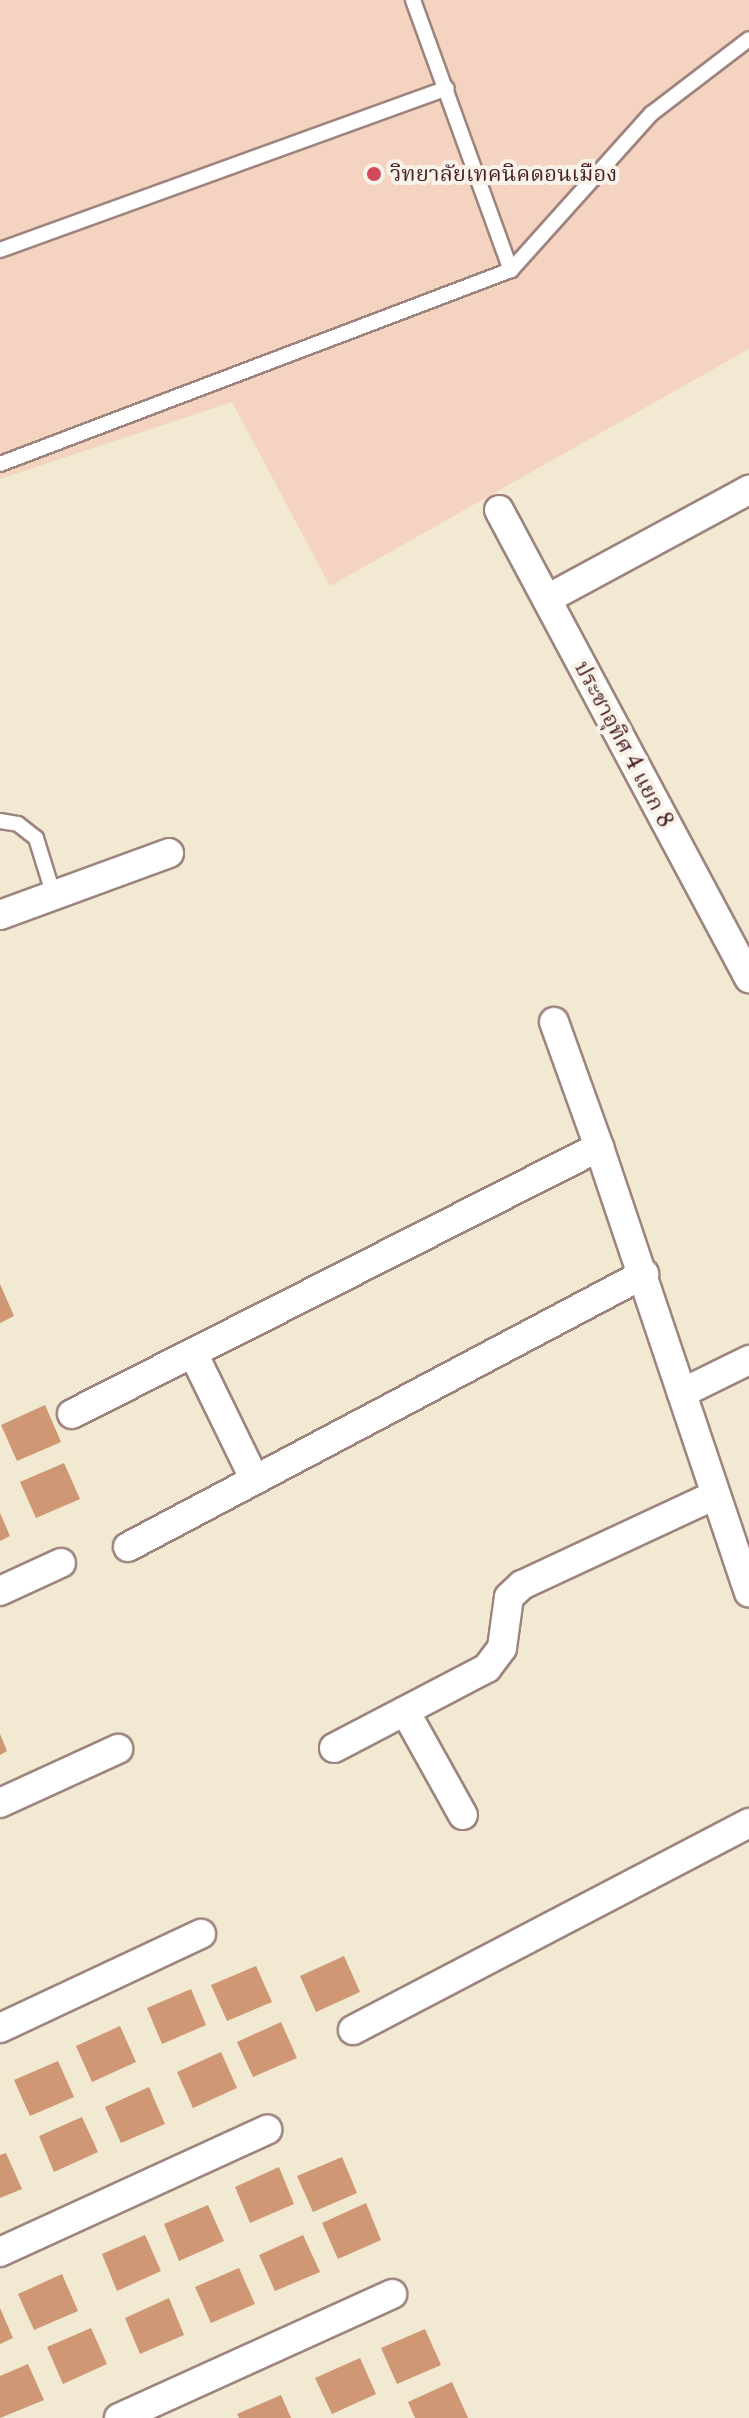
<!DOCTYPE html>
<html>
<head>
<meta charset="utf-8">
<style>
	body { margin:0 }
	#map { position:relative; width:749px; height:2418px; overflow:hidden; background:#f1e9d2; font-family:"Libre Caslon Text","Noto Serif Thai",serif }
	div>[style] { position:absolute }
	.built>* { inset:0; background:#f5d3c1 }
	.building>* { inset:0; background:#cf9773 }
	.roads { filter:drop-shadow(2px 0 #9e847e) drop-shadow(-2px 0 #9e847e) drop-shadow(0 2px #9e847e) drop-shadow(0 -2px #9e847e) }
	.lane>* { height:14px; margin:-7px; padding:0 7px; transform-origin:7px; border-radius:7px; background:#fff }
	.street>* { height:28px; margin:-14px; padding:0 14px; transform-origin:14px; border-radius:14px; background:#fff }
	.dots>* { width:22px; height:22px; translate:-50% -50%; box-sizing:border-box; border:4px solid #f7f3e8; border-radius:50% }
	span { translate:-50% -50%; white-space:nowrap; text-align:center; line-height:1.15; -webkit-text-stroke:8px #f7f3e8; paint-order:stroke }
	.poi-label { font-size:22px; color:#4a1f2b }
	.left { translate:0 -50%; text-align:left }
	.street-label { font-size:22px; color:#4a1f2b }
</style>
</head>
<body>
<div id="map">
	<div class="built">
		<div style="clip-path:polygon(0 0,749px 0,749px 349px,330px 586px,232px 402px,0 479px)"></div>
	</div>
	<div class="building">
		<div style="clip-path:polygon(0 1284px,14px 1316px,0 1323px)"></div>
		<div style="clip-path:polygon(45px 1405px,61px 1442px,17px 1461px,1px 1425px)"></div>
		<div style="clip-path:polygon(64px 1463px,80px 1499px,36px 1518px,20px 1482px)"></div>
		<div style="clip-path:polygon(0 1513px,10px 1536px,0 1541px)"></div>
		<div style="clip-path:polygon(0 1734px,7px 1751px,0 1755px)"></div>
		<div style="clip-path:polygon(344px 1956px,360px 1992px,316px 2012px,300px 1976px)"></div>
		<div style="clip-path:polygon(256px 1966px,272px 2002px,227px 2021px,211px 1985px)"></div>
		<div style="clip-path:polygon(191px 1989px,206px 2025px,162px 2044px,147px 2008px)"></div>
		<div style="clip-path:polygon(281px 2022px,297px 2058px,253px 2077px,237px 2042px)"></div>
		<div style="clip-path:polygon(120px 2026px,136px 2062px,92px 2082px,76px 2046px)"></div>
		<div style="clip-path:polygon(221px 2052px,237px 2088px,193px 2108px,177px 2072px)"></div>
		<div style="clip-path:polygon(58px 2061px,74px 2097px,30px 2116px,14px 2080px)"></div>
		<div style="clip-path:polygon(149px 2087px,165px 2124px,121px 2143px,105px 2107px)"></div>
		<div style="clip-path:polygon(82px 2117px,98px 2152px,54px 2172px,39px 2136px)"></div>
		<div style="clip-path:polygon(6px 2153px,22px 2189px,0 2198px,0 2155px)"></div>
		<div style="clip-path:polygon(342px 2157px,357px 2193px,313px 2212px,297px 2176px)"></div>
		<div style="clip-path:polygon(279px 2167px,294px 2204px,250px 2223px,235px 2187px)"></div>
		<div style="clip-path:polygon(366px 2203px,381px 2240px,338px 2259px,322px 2223px)"></div>
		<div style="clip-path:polygon(208px 2205px,224px 2241px,179px 2261px,164px 2224px)"></div>
		<div style="clip-path:polygon(145px 2235px,161px 2271px,117px 2291px,102px 2254px)"></div>
		<div style="clip-path:polygon(303px 2235px,320px 2272px,275px 2291px,259px 2255px)"></div>
		<div style="clip-path:polygon(239px 2268px,255px 2304px,211px 2323px,195px 2287px)"></div>
		<div style="clip-path:polygon(62px 2274px,78px 2311px,34px 2330px,18px 2294px)"></div>
		<div style="clip-path:polygon(169px 2298px,184px 2335px,140px 2354px,125px 2318px)"></div>
		<div style="clip-path:polygon(0 2308px,13px 2338px,0 2344px)"></div>
		<div style="clip-path:polygon(91px 2328px,107px 2364px,63px 2384px,47px 2347px)"></div>
		<div style="clip-path:polygon(425px 2329px,441px 2365px,397px 2384px,381px 2348px)"></div>
		<div style="clip-path:polygon(360px 2358px,376px 2394px,332px 2414px,315px 2378px)"></div>
		<div style="clip-path:polygon(28px 2364px,44px 2400px,0 2418px,0 2376px)"></div>
		<div style="clip-path:polygon(452px 2382px,468px 2418px,415px 2418px,408px 2402px)"></div>
		<div style="clip-path:polygon(281px 2395px,291px 2418px,239px 2418px,237px 2414px)"></div>
	</div>
	<div class="roads">
		<div class="lane">
			<div style="left:413px;top:0;width:287px;rotate:70.1deg"></div>
			<div style="left:0;top:250px;width:475px;rotate:-19.9deg"></div>
			<div style="left:0;top:464px;width:547px;rotate:-20.79deg"></div>
			<div style="left:511px;top:270px;width:210px;rotate:-48.1deg"></div>
			<div style="left:651px;top:114px;width:123px;rotate:-37.4deg"></div>
			<div style="left:0;top:821px;width:18px;rotate:9deg"></div>
			<div style="left:18px;top:824px;width:23px;rotate:38deg"></div>
			<div style="left:36px;top:838px;width:61px;rotate:72.8deg"></div>
		</div>
		<div class="street">
			<div style="left:499px;top:510px;width:531px;rotate:61.89deg"></div>
			<div style="left:547px;top:599px;width:230px;rotate:-28.4deg"></div>
			<div style="left:0;top:915px;width:180px;rotate:-20.1deg"></div>
			<div style="left:554px;top:1022px;width:133px;rotate:70.2deg"></div>
			<div style="left:193px;top:1353px;width:141px;rotate:64deg"></div>
			<div style="left:682px;top:1393px;width:75px;rotate:-26.2deg"></div>
			<div style="left:72px;top:1414px;width:591px;rotate:-26.87deg"></div>
			<div style="left:599px;top:1147px;width:470px;rotate:71.4deg"></div>
			<div style="left:128px;top:1547px;width:584px;rotate:-27.88deg"></div>
			<div style="left:0;top:1591px;width:67px;rotate:-24.7deg"></div>
			<div style="left:405px;top:1711px;width:119px;rotate:60.9deg"></div>
			<div style="left:334px;top:1748px;width:173px;rotate:-27.6deg"></div>
			<div style="left:487px;top:1668px;width:25px;rotate:-53deg"></div>
			<div style="left:502px;top:1648px;width:51px;rotate:-82.2deg"></div>
			<div style="left:509px;top:1597px;width:18px;rotate:-43deg"></div>
			<div style="left:522px;top:1585px;width:213px;rotate:-25deg"></div>
			<div style="left:0;top:1803px;width:130px;rotate:-24.6deg"></div>
			<div style="left:0;top:2028px;width:222px;rotate:-25.1deg"></div>
			<div style="left:353px;top:2030px;width:447px;rotate:-27.6deg"></div>
			<div style="left:0;top:2252px;width:294px;rotate:-24.6deg"></div>
			<div style="left:119px;top:2418px;width:300px;rotate:-24.4deg"></div>
		</div>
	</div>
	<div class="dots">
		<div style="left:374px;top:174px;background:#d1495b"></div>
	</div>
	<div class="poi-label">
		<span class="left" style="left:390px;top:174px">วิทยาลัยเทคนิคดอนเมือง</span>
	</div>
	<div class="street-label">
		<span style="left:624px;top:744px;rotate:62deg">ประชาอุทิศ 4 แยก 8</span>
	</div>
</div>
</body>
</html>
